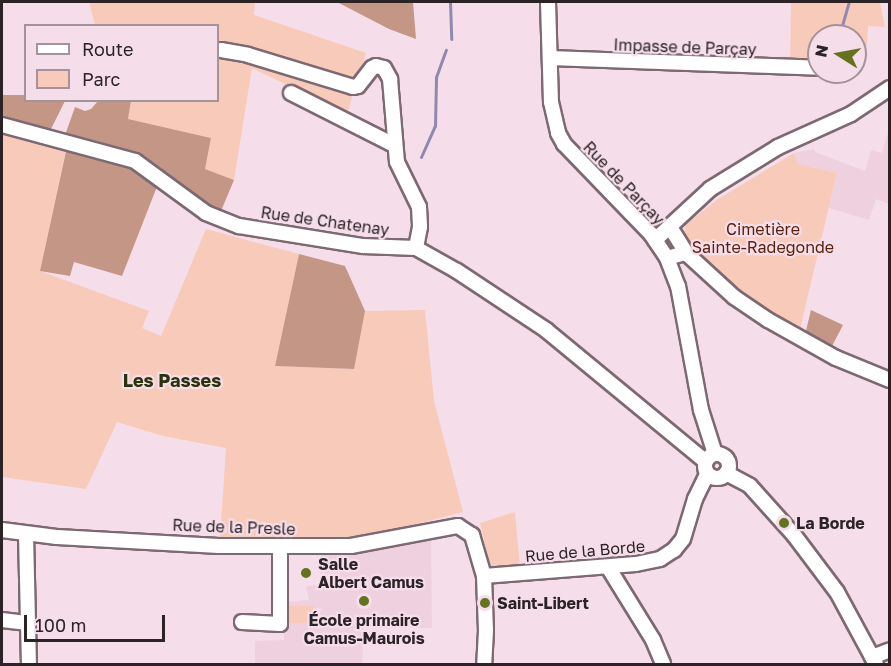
<!DOCTYPE html>
<html>
<head>
<meta charset="utf-8">
<style>
	body { margin:0 }
	#map { position:relative; width:891px; height:666px; overflow:hidden; background:#f5dee9; font-family:"Golos Text",sans-serif }
	div>[style] { position:absolute }
	.built>* { inset:0; background:#efd0df }
	.green>* { inset:0; background:#f8caba }
	.forest>* { inset:0; background:#c39686 }
	.stream>* { height:3px; margin:-1.5px; padding:0 1.5px; transform-origin:1.5px; border-radius:1.5px; background:#9088b1 }
	.roads { filter:drop-shadow(2px 0 #7c6972) drop-shadow(-2px 0 #7c6972) drop-shadow(0 2px #7c6972) drop-shadow(0 -2px #7c6972) }
	.minor>* { height:14px; margin:-7px; padding:0 7px; transform-origin:7px; border-radius:7px; background:#fff }
	.minor>.ring { margin:-7px; padding:0; box-sizing:content-box; background:none; border:14px solid #fff; border-radius:50% }
	.dots>* { width:16px; height:16px; translate:-50% -50%; box-sizing:border-box; border:3px solid #f5dee9; border-radius:50% }
	span { translate:-50% -50%; white-space:nowrap; text-align:center; line-height:1.15; -webkit-text-stroke:4.5px #f5dee9; paint-order:stroke }
	.street-label { font-size:16px; color:#2c2327 }
	.park-label { font-size:16px; color:#5a210b }
	.poi-label { font-size:16px; color:#2c2327; font-weight:700 }
	.left { translate:0 -50%; text-align:left }
	.neighbourhood-label { font-size:18px; color:#2b330b; font-weight:700 }
	.frame { position:absolute; inset:0; border:3px solid #2c2327; pointer-events:none }
	.legend { position:absolute; left:24px; top:24px; width:195px; height:78px; box-sizing:border-box; background:#f5dee9; border:2px solid #a5939b; margin:0; padding:8px 10px; list-style:none; font-size:18px; color:#2c2327 }
	.legend li { display:flex; align-items:center; gap:12px; height:30px }
	.legend b { width:30px; border:2px solid #a5939b }
	.north { position:absolute; left:807px; top:24px; width:60px; height:60px; box-sizing:border-box; background:#f5dee9; border:2px solid #a5939b; border-radius:50%; rotate:281deg; font-size:16px; font-weight:700; line-height:24px; text-align:center; color:#2c2327 }
	.north::after { content:''; display:block; margin:auto; width:21px; height:27px; background:#647320; clip-path:polygon(50% 0,100% 100%,50% 72%,0 100%) }
	.scale { position:absolute; left:24px; top:615px; width:141px; height:27px; box-sizing:border-box; border:3px solid #2c2327; border-top:0; padding-left:8px; font-size:18px; line-height:21px; white-space:nowrap; color:#2c2327; -webkit-text-stroke:4px #f5dee9; paint-order:stroke }
</style>
</head>
<body>
<div id="map">
	<div class="built">
		<div style="clip-path:polygon(889px 129px,889px 204px,876px 199px,869px 220px,829px 208px,837px 173px,798px 164px,794px 153px,814px 149px,815px 152px,865px 171px,871px 150px,882px 153px)"></div>
		<div style="clip-path:polygon(431px 537px,432px 628px,364px 628px,362px 664px,255px 664px,255px 641px,284px 640px,283px 602px,309px 600px,306px 586px,320px 585px,321px 551px,371px 550px)"></div>
	</div>
	<div class="green">
		<div style="clip-path:polygon(89px 2px,255px 2px,254px 15px,366px 53px,347px 114px,252px 68px,234px 180px,205px 169px,211px 138px,128px 119px,131px 102px,128px 101px,218px 100px,218px 26px,95px 25px)"></div>
		<div style="clip-path:polygon(791px 2px,880px 2px,885px 27px,868px 26px,867px 45px,855px 57px,858px 45px,855px 36px,819px 36px,819px 66px,790px 64px)"></div>
		<div style="clip-path:polygon(2px 132px,66px 149px,40px 271px,149px 311px,142px 328px,161px 336px,206px 229px,299px 254px,275px 366px,353px 369px,365px 311px,425px 310px,434px 401px,463px 512px,351px 541px,220px 538px,226px 448px,163px 436px,117px 422px,86px 489px,2px 477px)"></div>
		<div style="clip-path:polygon(794px 153px,798px 164px,837px 173px,799px 333px,754px 304px,753px 299px,736px 292px,684px 240px,685px 225px,718px 199px)"></div>
		<div style="clip-path:polygon(515px 512px,520px 567px,491px 569px,480px 523px)"></div>
		<div style="clip-path:polygon(289px 606px,314px 606px,315px 623px,289px 623px)"></div>
	</div>
	<div class="forest">
		<div style="clip-path:polygon(337px 2px,413px 2px,416px 39px,389px 29px)"></div>
		<div style="clip-path:polygon(2px 95px,25px 95px,26px 100px,65px 101px,47px 137px,2px 125px)"></div>
		<div style="clip-path:polygon(98px 101px,131px 101px,128px 119px,211px 138px,205px 169px,234px 180px,218px 218px,160px 179px,122px 276px,74px 262px,70px 276px,40px 271px,68px 142px,63px 141px,75px 107px,85px 111px,91px 109px)"></div>
		<div style="clip-path:polygon(299px 254px,345px 266px,365px 311px,354px 369px,275px 366px)"></div>
		<div style="clip-path:polygon(811px 310px,843px 325px,831px 348px,805px 335px)"></div>
	</div>
	<div class="stream">
		<div style="left:450px;top:2px;width:37px;rotate:88deg"></div>
		<div style="left:839px;top:36px;width:35px;rotate:-74deg"></div>
		<div style="left:421px;top:157px;width:34px;rotate:-66deg"></div>
		<div style="left:435px;top:126px;width:49px;rotate:-88.8deg"></div>
		<div style="left:436px;top:77px;width:29px;rotate:-70deg"></div>
	</div>
	<div class="roads">
		<div class="minor">
			<div style="left:548px;top:2px;width:100px;rotate:88.3deg"></div>
			<div style="left:551px;top:102px;width:32px;rotate:77deg"></div>
			<div style="left:558px;top:133px;width:13px;rotate:61deg"></div>
			<div style="left:564px;top:144px;width:125px;rotate:46deg"></div>
			<div style="left:651px;top:234px;width:29px;rotate:56deg"></div>
			<div style="left:667px;top:258px;width:30px;rotate:69deg"></div>
			<div style="left:678px;top:286px;width:126px;rotate:79.5deg"></div>
			<div style="left:701px;top:410px;width:46px;rotate:72.3deg"></div>
			<div style="left:221px;top:50px;width:27px;rotate:10deg"></div>
			<div style="left:248px;top:55px;width:110px;rotate:16.9deg"></div>
			<div style="left:353px;top:87px;width:5px;rotate:-11deg"></div>
			<div style="left:358px;top:86px;width:23px;rotate:-52deg"></div>
			<div style="left:372px;top:68px;width:4px;rotate:-27deg"></div>
			<div style="left:376px;top:66px;width:8px;rotate:14deg"></div>
			<div style="left:384px;top:68px;width:13px;rotate:61deg"></div>
			<div style="left:390px;top:79px;width:83px;rotate:85.2deg"></div>
			<div style="left:397px;top:162px;width:50px;rotate:63.9deg"></div>
			<div style="left:419px;top:207px;width:20px;rotate:87deg"></div>
			<div style="left:420px;top:227px;width:21px;rotate:101deg"></div>
			<div style="left:550px;top:58px;width:269px;rotate:2.1deg"></div>
			<div style="left:291px;top:93px;width:115px;rotate:26.8deg"></div>
			<div style="left:2px;top:125px;width:138px;rotate:15.1deg"></div>
			<div style="left:135px;top:161px;width:88px;rotate:36.2deg"></div>
			<div style="left:206px;top:213px;width:35px;rotate:22deg"></div>
			<div style="left:239px;top:226px;width:126px;rotate:9.2deg"></div>
			<div style="left:363px;top:246px;width:53px;rotate:2.2deg"></div>
			<div style="left:416px;top:248px;width:47px;rotate:29.3deg"></div>
			<div style="left:457px;top:271px;width:107px;rotate:33.5deg"></div>
			<div style="left:546px;top:330px;width:207px;rotate:39.5deg"></div>
			<div style="left:670px;top:227px;width:31px;rotate:58deg"></div>
			<div style="left:655px;top:240px;width:75px;rotate:-42.8deg"></div>
			<div style="left:710px;top:189px;width:80px;rotate:-31.7deg"></div>
			<div style="left:778px;top:147px;width:80px;rotate:-24.3deg"></div>
			<div style="left:851px;top:114px;width:47px;rotate:-33.7deg"></div>
			<div style="left:667px;top:258px;width:20px;rotate:-15deg"></div>
			<div style="left:686px;top:253px;width:65px;rotate:42.5deg"></div>
			<div style="left:734px;top:297px;width:41px;rotate:34.1deg"></div>
			<div style="left:768px;top:320px;width:78px;rotate:29.2deg"></div>
			<div style="left:836px;top:358px;width:58px;rotate:22.2deg"></div>
			<div class="ring" style="left:705px;top:454px;width:10px;height:10px"></div>
			<div style="left:726px;top:473px;width:27px;rotate:28deg"></div>
			<div style="left:750px;top:486px;width:66px;rotate:48.1deg"></div>
			<div style="left:794px;top:535px;width:71px;rotate:53deg"></div>
			<div style="left:837px;top:592px;width:82px;rotate:61.6deg"></div>
			<div style="left:2px;top:530px;width:55px;rotate:7.3deg"></div>
			<div style="left:57px;top:537px;width:162px;rotate:3.2deg"></div>
			<div style="left:219px;top:546px;width:132px"></div>
			<div style="left:351px;top:546px;width:109px;rotate:-10.6deg"></div>
			<div style="left:458px;top:526px;width:17px;rotate:33deg"></div>
			<div style="left:472px;top:535px;width:43px;rotate:73.7deg"></div>
			<div style="left:484px;top:576px;width:54px;rotate:87.9deg"></div>
			<div style="left:486px;top:630px;width:34px;rotate:93deg"></div>
			<div style="left:26px;top:534px;width:130px;rotate:88.7deg"></div>
			<div style="left:608px;top:567px;width:86px;rotate:58.3deg"></div>
			<div style="left:653px;top:640px;width:26px;rotate:67deg"></div>
			<div style="left:484px;top:576px;width:152px;rotate:-4.5deg"></div>
			<div style="left:636px;top:564px;width:25px;rotate:-12deg"></div>
			<div style="left:660px;top:559px;width:17px;rotate:-33deg"></div>
			<div style="left:674px;top:550px;width:14px;rotate:-51deg"></div>
			<div style="left:683px;top:539px;width:42px;rotate:-73.3deg"></div>
			<div style="left:695px;top:499px;width:28px;rotate:-64deg"></div>
			<div style="left:2px;top:620px;width:26px;rotate:7deg"></div>
			<div style="left:242px;top:622px;width:38px;rotate:3deg"></div>
			<div style="left:280px;top:624px;width:78px;rotate:-90deg"></div>
			<div style="left:872px;top:657px;width:19px;rotate:-21deg"></div>
		</div>
	</div>
	<div class="dots">
		<div style="left:784px;top:523px;background:#647320"></div>
		<div style="left:306px;top:573px;background:#647320"></div>
		<div style="left:364px;top:601px;background:#647320"></div>
		<div style="left:485px;top:603px;background:#647320"></div>
	</div>
	<div class="street-label">
		<span style="left:685px;top:47px;rotate:2deg">Impasse de Parçay</span>
		<span style="left:624px;top:183px;rotate:46deg">Rue de Parçay</span>
		<span style="left:325px;top:221px;rotate:8deg">Rue de Chatenay</span>
		<span style="left:234px;top:527px;rotate:2deg">Rue de la Presle</span>
		<span style="left:585px;top:551px;rotate:-5deg">Rue de la Borde</span>
	</div>
	<div class="park-label">
		<span style="left:763px;top:238px">Cimetière<br>Sainte-Radegonde</span>
	</div>
	<div class="poi-label">
		<span class="left" style="left:796px;top:523px">La Borde</span>
		<span class="left" style="left:318px;top:573px">Salle<br>Albert Camus</span>
		<span class="left" style="left:497px;top:603px">Saint-Libert</span>
		<span style="left:364px;top:629px">École primaire<br>Camus-Maurois</span>
	</div>
	<div class="neighbourhood-label">
		<span style="left:172px;top:380px">Les Passes</span>
	</div>
	<div class="frame"></div>
	<ul class="legend">
	<li><b style="height:8px;background:#fff"></b>Route</li>
	<li><b style="height:16px;background:#f8caba"></b>Parc</li>
	</ul>
	<div class="north">N</div>
	<div class="scale">100 m</div>
</div>
</body>
</html>
